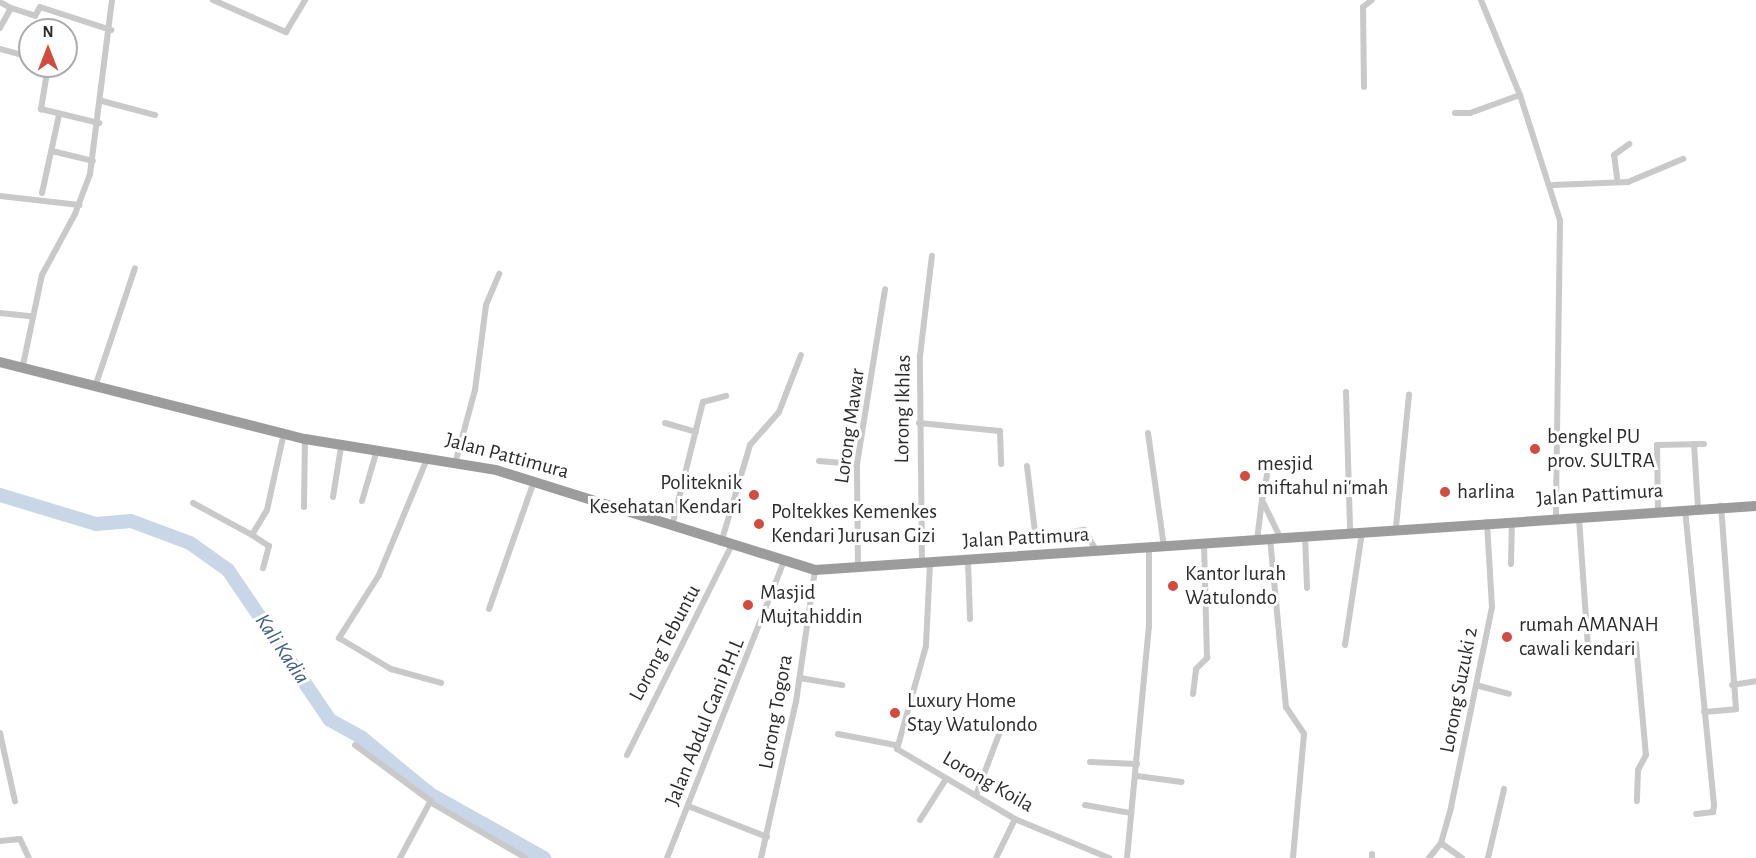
<!DOCTYPE html>
<html>
<head>
<meta charset="utf-8">
<style>
	body { margin:0 }
	#map { position:relative; width:1756px; height:858px; overflow:hidden; background:#fff; font-family:"Alegreya Sans",sans-serif }
	div>[style] { position:absolute }
	.river>* { height:14px; margin:-7px; padding:0 7px; transform-origin:7px; border-radius:7px; background:#c8d6e7 }
	.minor>* { height:6px; margin:-3px; padding:0 3px; transform-origin:3px; border-radius:3px; background:#c9c9c9 }
	.trunk>* { height:10px; margin:-5px; padding:0 5px; transform-origin:5px; border-radius:5px; background:#9c9c9c }
	.dots>* { width:16px; height:16px; translate:-50% -50%; box-sizing:border-box; border:3px solid #fff; border-radius:50% }
	span { translate:-50% -50%; white-space:nowrap; text-align:center; line-height:1.15; -webkit-text-stroke:6px #fff; paint-order:stroke }
	.street-label { font-size:21px; color:#2c2c2c }
	.poi-label { font-size:21px; color:#2c2c2c }
	.left { translate:0 -50%; text-align:left }
	.right { translate:-100% -50%; text-align:right }
	.water-label { font-size:22px; color:#436185; font-style:italic }
	.north { position:absolute; left:18px; top:18px; width:60px; height:60px; box-sizing:border-box; background:#fff; border:2px solid #ababab; border-radius:50%; rotate:0deg; font-size:16px; font-weight:700; line-height:24px; text-align:center; color:#2c2c2c }
	.north::after { content:''; display:block; margin:auto; width:21px; height:27px; background:#d24b3e; clip-path:polygon(50% 0,100% 100%,50% 72%,0 100%) }
</style>
</head>
<body>
<div id="map">
	<div class="river">
		<div style="left:0;top:495px;width:100px;rotate:16.8deg"></div>
		<div style="left:96px;top:524px;width:35px;rotate:-5deg"></div>
		<div style="left:131px;top:521px;width:63px;rotate:20.4deg"></div>
		<div style="left:190px;top:543px;width:47px;rotate:35.4deg"></div>
		<div style="left:228px;top:570px;width:181px;rotate:55.8deg"></div>
		<div style="left:330px;top:720px;width:37px;rotate:29deg"></div>
		<div style="left:362px;top:738px;width:88px;rotate:39.5deg"></div>
		<div style="left:430px;top:794px;width:131px;rotate:29.3deg"></div>
	</div>
	<div class="minor">
		<div style="left:213px;top:0;width:80px;rotate:23.7deg"></div>
		<div style="left:286px;top:32px;width:37px;rotate:-59deg"></div>
		<div style="left:1481px;top:0;width:103px;rotate:67.7deg"></div>
		<div style="left:1520px;top:95px;width:131px;rotate:72.3deg"></div>
		<div style="left:1560px;top:220px;width:297px;rotate:90.8deg"></div>
		<div style="left:0;top:2px;width:13px;rotate:29deg"></div>
		<div style="left:11px;top:8px;width:23px;rotate:119deg"></div>
		<div style="left:11px;top:8px;width:25px;rotate:18deg"></div>
		<div style="left:35px;top:16px;width:10px;rotate:-61deg"></div>
		<div style="left:40px;top:7px;width:75px;rotate:17.9deg"></div>
		<div style="left:0;top:49px;width:31px;rotate:15deg"></div>
		<div style="left:48px;top:66px;width:44px;rotate:99.2deg"></div>
		<div style="left:41px;top:109px;width:60px;rotate:13.6deg"></div>
		<div style="left:1364px;top:87px;width:80px;rotate:-90.7deg"></div>
		<div style="left:1363px;top:7px;width:11px;rotate:-38deg"></div>
		<div style="left:102px;top:101px;width:55px;rotate:14.8deg"></div>
		<div style="left:1455px;top:113px;width:15px"></div>
		<div style="left:1470px;top:113px;width:53px;rotate:-19.8deg"></div>
		<div style="left:52px;top:151px;width:42px;rotate:13.7deg"></div>
		<div style="left:1617px;top:178px;width:23px;rotate:-97deg"></div>
		<div style="left:1614px;top:155px;width:19px;rotate:-36deg"></div>
		<div style="left:1553px;top:185px;width:75px;rotate:-2.3deg"></div>
		<div style="left:1628px;top:182px;width:60px;rotate:-22.7deg"></div>
		<div style="left:42px;top:193px;width:80px;rotate:-77.7deg"></div>
		<div style="left:0;top:196px;width:80px;rotate:6.5deg"></div>
		<div style="left:0;top:313px;width:31px;rotate:6deg"></div>
		<div style="left:23px;top:365px;width:92px;rotate:-78.1deg"></div>
		<div style="left:42px;top:275px;width:69px;rotate:-61.6deg"></div>
		<div style="left:75px;top:214px;width:43px;rotate:-69.4deg"></div>
		<div style="left:90px;top:174px;width:175px;rotate:-82.8deg"></div>
		<div style="left:96px;top:384px;width:122px;rotate:-71.4deg"></div>
		<div style="left:1346px;top:392px;width:138px;rotate:88.3deg"></div>
		<div style="left:665px;top:423px;width:32px;rotate:16deg"></div>
		<div style="left:919px;top:423px;width:81px;rotate:5.6deg"></div>
		<div style="left:1000px;top:431px;width:33px;rotate:88deg"></div>
		<div style="left:1148px;top:433px;width:115px;rotate:82deg"></div>
		<div style="left:1694px;top:444px;width:63px;rotate:86.4deg"></div>
		<div style="left:427px;top:459px;width:126px;rotate:112.5deg"></div>
		<div style="left:379px;top:575px;width:75px;rotate:122.4deg"></div>
		<div style="left:339px;top:638px;width:61px;rotate:30.8deg"></div>
		<div style="left:391px;top:669px;width:52px;rotate:15.6deg"></div>
		<div style="left:456px;top:460px;width:73px;rotate:-74.8deg"></div>
		<div style="left:475px;top:390px;width:86px;rotate:-82.6deg"></div>
		<div style="left:486px;top:305px;width:34px;rotate:-67deg"></div>
		<div style="left:819px;top:461px;width:38px;rotate:5deg"></div>
		<div style="left:1027px;top:466px;width:66px;rotate:83.1deg"></div>
		<div style="left:1035px;top:532px;width:15px;rotate:16deg"></div>
		<div style="left:1049px;top:536px;width:36px;rotate:-10deg"></div>
		<div style="left:1084px;top:530px;width:26px;rotate:59deg"></div>
		<div style="left:1267px;top:475px;width:25px;rotate:101deg"></div>
		<div style="left:1262px;top:500px;width:41px;rotate:64.1deg"></div>
		<div style="left:333px;top:497px;width:51px;rotate:-80.9deg"></div>
		<div style="left:362px;top:501px;width:53px;rotate:-73.6deg"></div>
		<div style="left:193px;top:503px;width:67px;rotate:28.5deg"></div>
		<div style="left:252px;top:535px;width:29px;rotate:-59deg"></div>
		<div style="left:267px;top:510px;width:79px;rotate:-77.6deg"></div>
		<div style="left:304px;top:507px;width:68px;rotate:-89.2deg"></div>
		<div style="left:1685px;top:509px;width:298px;rotate:84.4deg"></div>
		<div style="left:1714px;top:806px;width:6px;rotate:99deg"></div>
		<div style="left:1713px;top:812px;width:17px;rotate:173deg"></div>
		<div style="left:1658px;top:510px;width:65px;rotate:-90.9deg"></div>
		<div style="left:1657px;top:445px;width:47px;rotate:-1.2deg"></div>
		<div style="left:1579px;top:518px;width:129px;rotate:86deg"></div>
		<div style="left:1588px;top:647px;width:48px;rotate:-3.6deg"></div>
		<div style="left:1636px;top:644px;width:111px;rotate:84.9deg"></div>
		<div style="left:1646px;top:755px;width:17px;rotate:118deg"></div>
		<div style="left:1638px;top:770px;width:31px;rotate:92deg"></div>
		<div style="left:672px;top:526px;width:128px;rotate:-76deg"></div>
		<div style="left:703px;top:402px;width:24px;rotate:-15deg"></div>
		<div style="left:1396px;top:527px;width:133px;rotate:-84.4deg"></div>
		<div style="left:252px;top:535px;width:20px;rotate:33deg"></div>
		<div style="left:269px;top:546px;width:23px;rotate:105deg"></div>
		<div style="left:1305px;top:535px;width:53px;rotate:87.8deg"></div>
		<div style="left:1270px;top:538px;width:170px;rotate:84.6deg"></div>
		<div style="left:1286px;top:707px;width:32px;rotate:56deg"></div>
		<div style="left:1304px;top:734px;width:124px;rotate:95.1deg"></div>
		<div style="left:1257px;top:540px;width:40px;rotate:-82.9deg"></div>
		<div style="left:721px;top:543px;width:102px;rotate:-73.5deg"></div>
		<div style="left:750px;top:445px;width:44px;rotate:-48.7deg"></div>
		<div style="left:779px;top:412px;width:61px;rotate:-68.9deg"></div>
		<div style="left:968px;top:561px;width:58px;rotate:88deg"></div>
		<div style="left:930px;top:563px;width:83px;rotate:92.8deg"></div>
		<div style="left:926px;top:646px;width:107px;rotate:105.7deg"></div>
		<div style="left:897px;top:749px;width:137px;rotate:30.7deg"></div>
		<div style="left:1015px;top:819px;width:102px;rotate:22.5deg"></div>
		<div style="left:922px;top:564px;width:208px;rotate:-90.6deg"></div>
		<div style="left:920px;top:356px;width:101px;rotate:-83.2deg"></div>
		<div style="left:1511px;top:564px;width:43px;rotate:-88.7deg"></div>
		<div style="left:858px;top:568px;width:104px;rotate:-90.6deg"></div>
		<div style="left:857px;top:464px;width:177px;rotate:-80.9deg"></div>
		<div style="left:489px;top:609px;width:136px;rotate:-70.6deg"></div>
		<div style="left:1345px;top:645px;width:114px;rotate:-81.4deg"></div>
		<div style="left:800px;top:678px;width:43px;rotate:9.5deg"></div>
		<div style="left:1476px;top:685px;width:34px;rotate:15deg"></div>
		<div style="left:1732px;top:685px;width:24px;rotate:-9deg"></div>
		<div style="left:1193px;top:694px;width:25px;rotate:-83deg"></div>
		<div style="left:1196px;top:669px;width:16px;rotate:-45deg"></div>
		<div style="left:1207px;top:658px;width:113px;rotate:-91.5deg"></div>
		<div style="left:1704px;top:712px;width:32px;rotate:-5deg"></div>
		<div style="left:1736px;top:709px;width:204px;rotate:-94.2deg"></div>
		<div style="left:0;top:733px;width:70px;rotate:77.6deg"></div>
		<div style="left:838px;top:734px;width:58px;rotate:10.9deg"></div>
		<div style="left:355px;top:745px;width:96px;rotate:36.5deg"></div>
		<div style="left:627px;top:755px;width:233px;rotate:-63.5deg"></div>
		<div style="left:1090px;top:762px;width:47px;rotate:2.4deg"></div>
		<div style="left:1137px;top:776px;width:45px;rotate:7.6deg"></div>
		<div style="left:976px;top:795px;width:65px;rotate:-69.3deg"></div>
		<div style="left:1085px;top:805px;width:47px;rotate:9.9deg"></div>
		<div style="left:688px;top:806px;width:85px;rotate:21.4deg"></div>
		<div style="left:920px;top:820px;width:49px;rotate:-57.6deg"></div>
		<div style="left:0;top:841px;width:20px;rotate:-6deg"></div>
		<div style="left:20px;top:839px;width:21px;rotate:65deg"></div>
		<div style="left:1441px;top:843px;width:26px;rotate:36deg"></div>
		<div style="left:400px;top:858px;width:64px;rotate:-61.8deg"></div>
		<div style="left:430px;top:802px;width:111px;rotate:30.3deg"></div>
		<div style="left:667px;top:858px;width:316px;rotate:-68.5deg"></div>
		<div style="left:761px;top:858px;width:160px;rotate:-77.4deg"></div>
		<div style="left:796px;top:702px;width:133px;rotate:-81.8deg"></div>
		<div style="left:996px;top:858px;width:43px;rotate:-64deg"></div>
		<div style="left:1127px;top:858px;width:232px;rotate:-84.6deg"></div>
		<div style="left:1149px;top:627px;width:78px;rotate:-90deg"></div>
		<div style="left:1372px;top:858px;width:4px;rotate:-90deg"></div>
		<div style="left:1429px;top:858px;width:19px;rotate:-51deg"></div>
		<div style="left:1441px;top:843px;width:37px;rotate:-74deg"></div>
		<div style="left:1451px;top:807px;width:204px;rotate:-78.4deg"></div>
		<div style="left:1492px;top:607px;width:85px;rotate:-93.4deg"></div>
		<div style="left:1488px;top:858px;width:71px;rotate:-76.9deg"></div>
	</div>
	<div class="trunk">
		<div style="left:0;top:362px;width:315px;rotate:14.2deg"></div>
		<div style="left:305px;top:439px;width:193px;rotate:9.2deg"></div>
		<div style="left:496px;top:470px;width:334px;rotate:17.4deg"></div>
		<div style="left:815px;top:570px;width:943px;rotate:-3.89deg"></div>
	</div>
	<div class="dots">
		<div style="left:1535px;top:449px;background:#d24b3e"></div>
		<div style="left:1245px;top:476px;background:#d24b3e"></div>
		<div style="left:1445px;top:492px;background:#d24b3e"></div>
		<div style="left:754px;top:495px;background:#d24b3e"></div>
		<div style="left:759px;top:524px;background:#d24b3e"></div>
		<div style="left:1173px;top:586px;background:#d24b3e"></div>
		<div style="left:748px;top:605px;background:#d24b3e"></div>
		<div style="left:1507px;top:637px;background:#d24b3e"></div>
		<div style="left:895px;top:713px;background:#d24b3e"></div>
	</div>
	<div class="street-label">
		<span style="left:903px;top:409px;rotate:-89deg">Lorong Ikhlas</span>
		<span style="left:850px;top:426px;rotate:-82deg">Lorong Mawar</span>
		<span style="left:507px;top:456px;rotate:15deg">Jalan Pattimura</span>
		<span style="left:1600px;top:495px;rotate:-4deg">Jalan Pattimura</span>
		<span style="left:1026px;top:538px;rotate:-3deg">Jalan Pattimura</span>
		<span style="left:665px;top:643px;rotate:-62deg">Lorong Tebuntu</span>
		<span style="left:1459px;top:690px;rotate:-79deg">Lorong Suzuki 2</span>
		<span style="left:776px;top:712px;rotate:-80deg">Lorong Togora</span>
		<span style="left:705px;top:722px;rotate:-68deg">Jalan Abdul Gani P.H.L</span>
		<span style="left:988px;top:782px;rotate:30deg">Lorong Koila</span>
	</div>
	<div class="poi-label">
		<span class="left" style="left:1547px;top:449px">bengkel PU<br>prov. SULTRA</span>
		<span class="left" style="left:1257px;top:476px">mesjid<br>miftahul ni'mah</span>
		<span class="right" style="left:742px;top:495px">Politeknik<br>Kesehatan Kendari</span>
		<span class="left" style="left:1457px;top:492px">harlina</span>
		<span class="left" style="left:771px;top:524px">Poltekkes Kemenkes<br>Kendari Jurusan Gizi</span>
		<span class="left" style="left:1185px;top:586px">Kantor lurah<br>Watulondo</span>
		<span class="left" style="left:760px;top:605px">Masjid<br>Mujtahiddin</span>
		<span class="left" style="left:1519px;top:637px">rumah AMANAH<br>cawali kendari</span>
		<span class="left" style="left:907px;top:713px">Luxury Home<br>Stay Watulondo</span>
	</div>
	<div class="water-label">
		<span style="left:282px;top:649px;rotate:56deg">Kali Kadia</span>
	</div>
	<div class="north">N</div>
</div>
</body>
</html>
